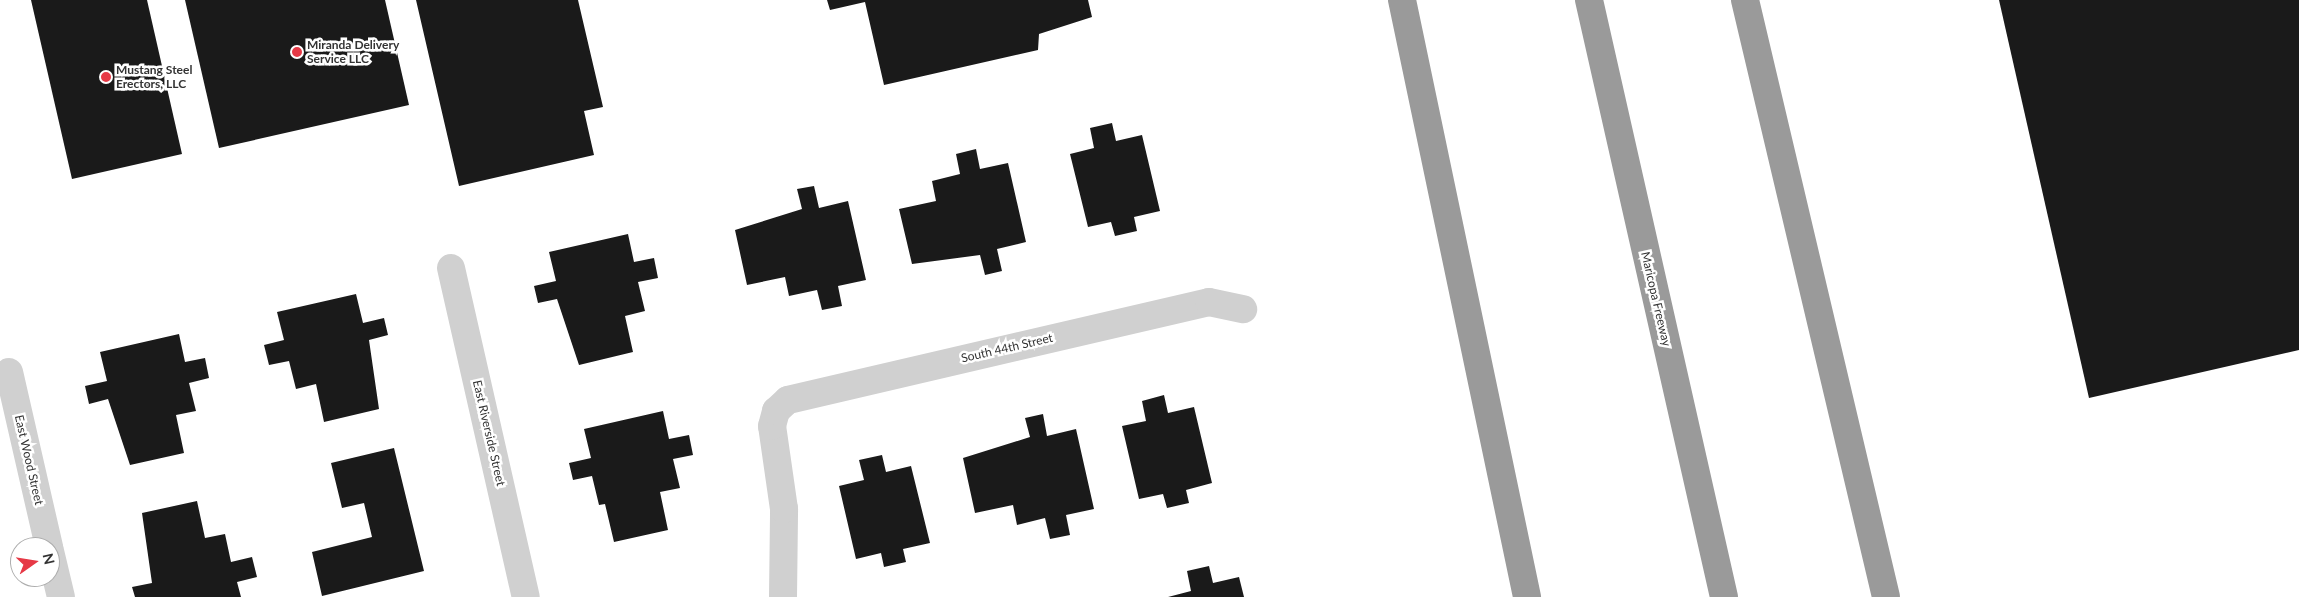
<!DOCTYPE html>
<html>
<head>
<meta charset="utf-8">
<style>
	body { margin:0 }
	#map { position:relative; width:2299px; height:597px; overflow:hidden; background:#fff; font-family:Lato,sans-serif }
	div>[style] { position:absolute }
	.building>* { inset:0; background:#1a1a1a }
	.minor>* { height:28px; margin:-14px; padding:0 14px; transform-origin:14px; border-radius:14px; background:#d0d0d0 }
	.highway>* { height:28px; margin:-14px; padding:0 14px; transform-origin:14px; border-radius:14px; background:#9a9a9a }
	.dots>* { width:14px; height:14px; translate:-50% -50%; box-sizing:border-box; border:2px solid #fff; border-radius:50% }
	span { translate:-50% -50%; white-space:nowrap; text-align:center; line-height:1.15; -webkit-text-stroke:5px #fff; paint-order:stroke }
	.poi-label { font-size:12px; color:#333; font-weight:700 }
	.left { translate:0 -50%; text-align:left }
	.street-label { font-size:12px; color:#333 }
	.north { position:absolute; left:10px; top:537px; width:50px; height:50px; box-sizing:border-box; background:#fff; border:1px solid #adadad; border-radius:50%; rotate:77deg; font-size:14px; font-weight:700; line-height:20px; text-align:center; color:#333 }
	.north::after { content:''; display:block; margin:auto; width:18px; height:22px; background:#e63946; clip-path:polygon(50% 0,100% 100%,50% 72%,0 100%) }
</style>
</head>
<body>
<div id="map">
	<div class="building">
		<div style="clip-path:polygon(31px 0,147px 0,182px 154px,72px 179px)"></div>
		<div style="clip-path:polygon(185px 0,385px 0,409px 105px,219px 148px)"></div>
		<div style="clip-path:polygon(416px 0,578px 0,603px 107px,584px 111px,594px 155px,459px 186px)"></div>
		<div style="clip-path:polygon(827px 0,1088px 0,1092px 17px,1039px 34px,1038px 50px,884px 85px,865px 2px,830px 10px)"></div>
		<div style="clip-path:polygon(1999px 0,2299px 0,2299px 350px,2089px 398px)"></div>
		<div style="clip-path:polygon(1112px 123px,1116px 141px,1142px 135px,1160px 211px,1134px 217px,1137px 231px,1115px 236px,1111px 222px,1088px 227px,1070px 154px,1094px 148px,1090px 128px)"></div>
		<div style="clip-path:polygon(976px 149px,980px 169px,1008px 163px,1026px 242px,997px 249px,1002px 271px,985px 275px,980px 255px,912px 264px,899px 209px,936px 201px,932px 181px,960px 174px,956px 154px)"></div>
		<div style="clip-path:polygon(814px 186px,819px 208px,848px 201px,866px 280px,838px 286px,842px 306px,822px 310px,817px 290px,789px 296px,785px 277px,747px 285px,735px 230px,802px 209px,797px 189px)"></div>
		<div style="clip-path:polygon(628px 234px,634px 262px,654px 258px,658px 278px,638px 282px,645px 311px,625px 316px,633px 352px,579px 365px,557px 299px,538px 303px,534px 286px,556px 281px,549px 252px)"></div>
		<div style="clip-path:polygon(356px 294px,363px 323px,384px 318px,388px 335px,369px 340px,379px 409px,324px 422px,316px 384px,296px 389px,289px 361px,269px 365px,264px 345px,284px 340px,277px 312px)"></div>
		<div style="clip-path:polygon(179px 334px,185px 362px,205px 358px,209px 378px,189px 383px,196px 411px,176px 415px,184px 453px,130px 465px,108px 399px,89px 404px,85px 386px,107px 381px,100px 352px)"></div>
		<div style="clip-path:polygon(1164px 395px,1168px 413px,1194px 407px,1212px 483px,1186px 490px,1189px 503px,1167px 508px,1163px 494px,1139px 499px,1122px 426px,1146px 421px,1142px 401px)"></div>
		<div style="clip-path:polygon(663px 411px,669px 439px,689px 435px,693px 455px,673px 459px,680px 488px,660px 492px,668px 530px,614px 542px,605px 504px,599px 505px,592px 476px,573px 480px,569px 463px,591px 458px,584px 429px)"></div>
		<div style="clip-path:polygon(1043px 414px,1047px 436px,1076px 429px,1094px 509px,1066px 515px,1070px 535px,1050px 539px,1045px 518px,1017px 525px,1013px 505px,975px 513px,963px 458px,1030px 437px,1025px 418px)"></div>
		<div style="clip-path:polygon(394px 448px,424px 571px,322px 596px,312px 552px,372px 537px,364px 503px,342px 508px,331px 463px)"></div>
		<div style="clip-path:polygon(882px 455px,886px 472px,911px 466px,930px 543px,903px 549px,906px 562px,884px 567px,881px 553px,856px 559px,839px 486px,864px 480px,859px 460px)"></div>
		<div style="clip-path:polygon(197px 501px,205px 538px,225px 534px,231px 562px,252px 557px,257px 577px,237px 582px,241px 597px,135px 597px,132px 587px,152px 583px,142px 513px)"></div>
		<div style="clip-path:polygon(1209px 566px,1213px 583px,1239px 577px,1244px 597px,1168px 597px,1191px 591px,1187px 571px)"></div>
	</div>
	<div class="minor">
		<div style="left:451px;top:268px;width:337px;rotate:77.2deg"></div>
		<div style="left:9px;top:372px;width:180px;rotate:77.1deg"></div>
		<div style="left:50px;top:551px;width:47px;rotate:76.6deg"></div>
		<div style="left:783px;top:597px;width:88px;rotate:-89.3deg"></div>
		<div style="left:784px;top:509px;width:84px;rotate:-98.2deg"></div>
		<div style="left:772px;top:426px;width:16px;rotate:-75deg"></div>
		<div style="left:776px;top:411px;width:16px;rotate:-43deg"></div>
		<div style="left:788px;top:400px;width:432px;rotate:-13.1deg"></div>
		<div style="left:1209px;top:302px;width:35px;rotate:12deg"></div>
	</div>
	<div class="highway">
		<div style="left:1402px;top:0;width:610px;rotate:78.17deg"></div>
		<div style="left:1589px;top:0;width:612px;rotate:77.26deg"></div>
		<div style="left:1745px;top:0;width:613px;rotate:76.71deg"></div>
	</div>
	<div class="dots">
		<div style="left:297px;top:52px;background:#e63946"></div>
		<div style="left:106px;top:77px;background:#e63946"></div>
	</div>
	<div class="poi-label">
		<span class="left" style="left:307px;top:52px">Miranda Delivery<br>Service LLC</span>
		<span class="left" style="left:116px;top:77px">Mustang Steel<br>Erectors, LLC</span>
	</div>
	<div class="street-label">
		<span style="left:1656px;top:299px;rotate:77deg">Maricopa Freeway</span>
		<span style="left:1007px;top:348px;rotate:-13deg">South 44th Street</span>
		<span style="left:489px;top:433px;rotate:77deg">East Riverside Street</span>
		<span style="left:29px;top:460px;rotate:77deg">East Wood Street</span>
	</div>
	<div class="north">N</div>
</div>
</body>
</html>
